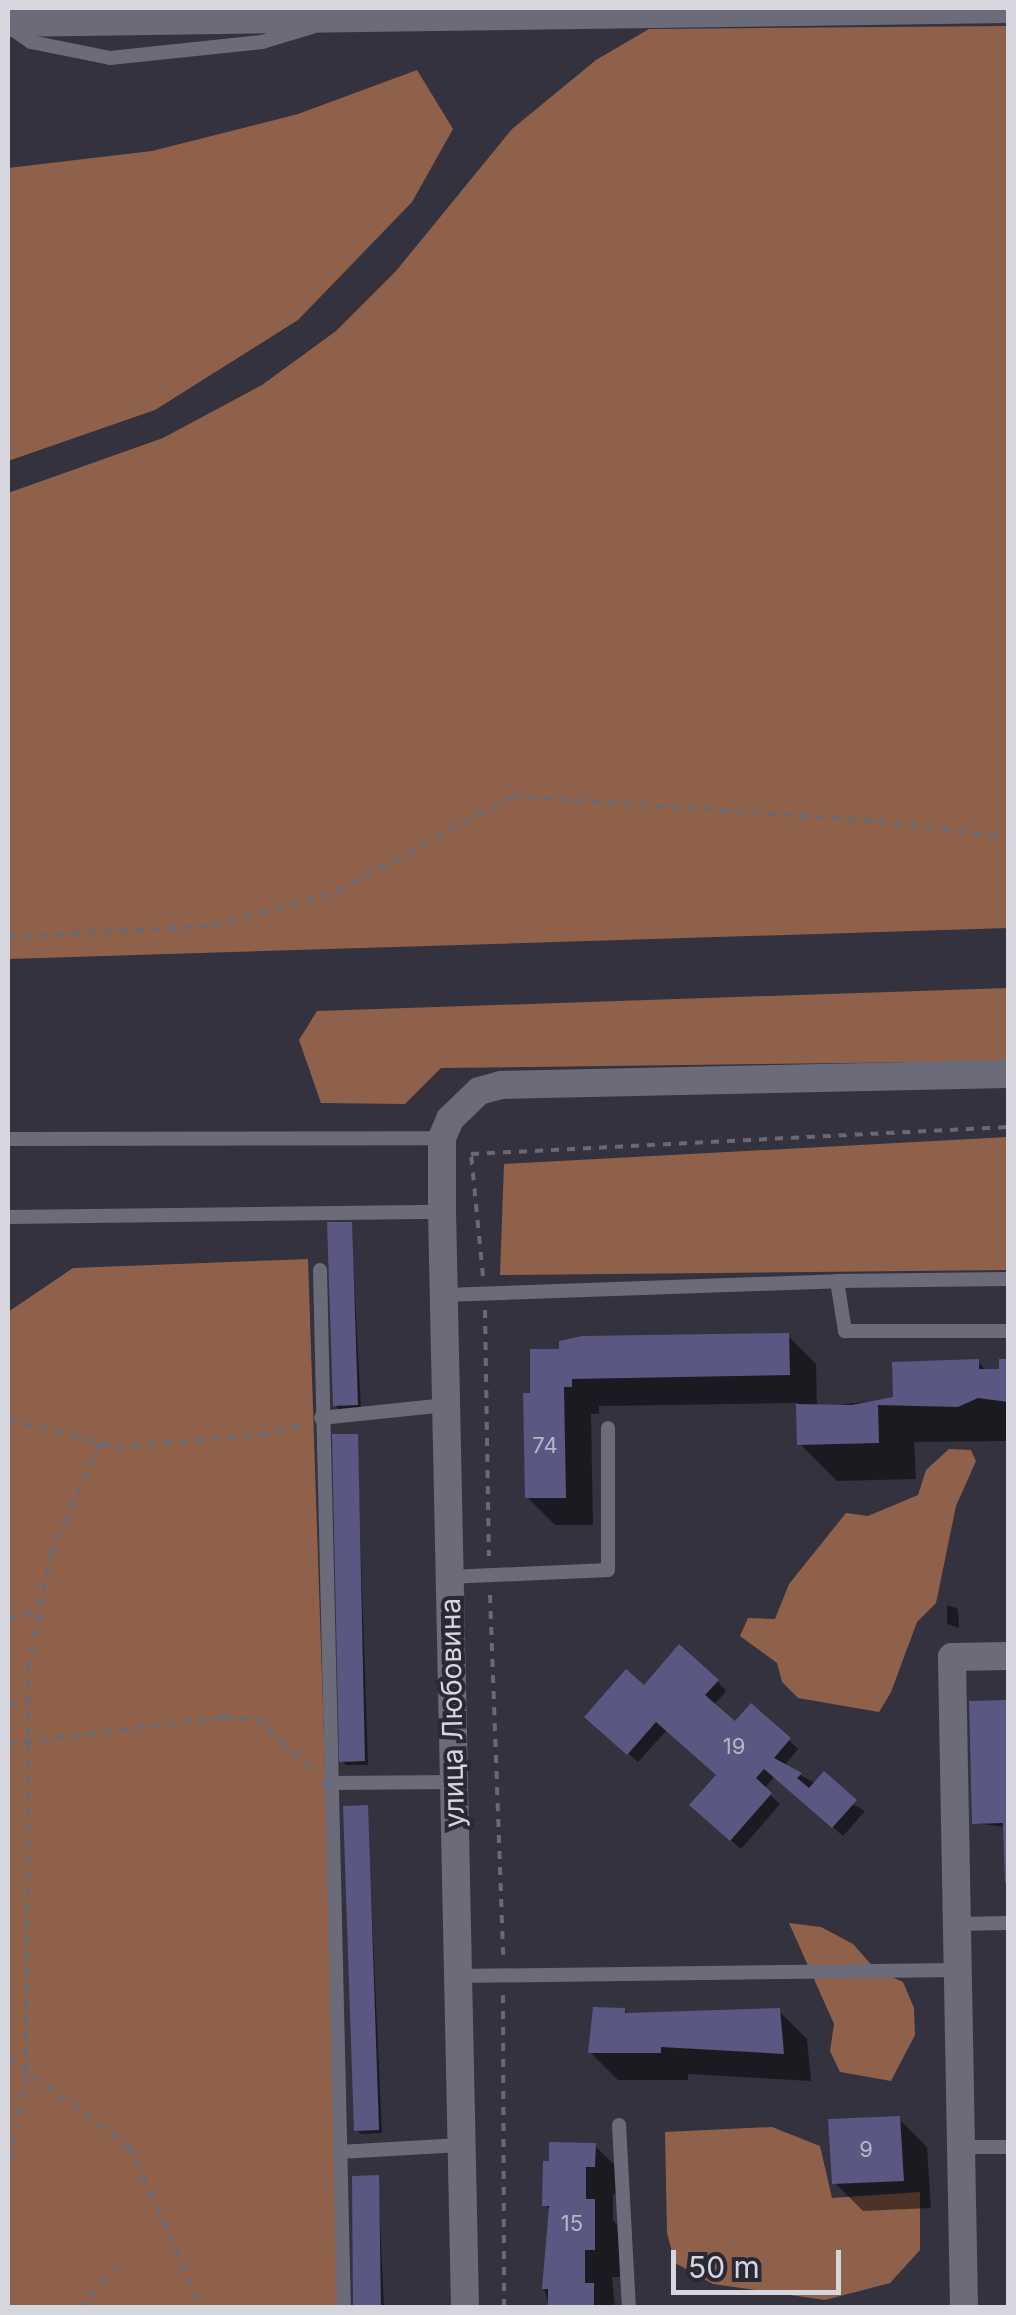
<!DOCTYPE html>
<html>
<head>
<meta charset="utf-8">
<style>
	body { margin:0 }
	#map { position:relative; width:1016px; height:2315px; overflow:hidden; background:#33323e; font-family:Inter,sans-serif }
	div>[style] { position:absolute }
	.forest>* { inset:0; background:#90614a }
	.shadow>* { inset:0; background:#0007 }
	.building>* { inset:0; background:#5a5783 }
	.path>* { height:4px; margin-top:-2px; transform-origin:0; background:repeating-linear-gradient(90deg,#696873 0 8px,transparent 0 16px) }
	.service>* { height:14px; margin:-7px; padding:0 7px; transform-origin:7px; border-radius:7px; background:#6c6b79 }
	.minor>* { height:28px; margin:-14px; padding:0 14px; transform-origin:14px; border-radius:14px; background:#6c6b79 }
	span { translate:-50% -50%; white-space:nowrap; text-align:center; line-height:1.15; -webkit-text-stroke:8px #292834; paint-order:stroke }
	.number-label { font-size:22px; color:#b7b6c7 }
	.number-label span { -webkit-text-stroke-width:0 }
	.street-label { font-size:28px; color:#d6d6de }
	.frame { position:absolute; inset:0; border:10px solid #d6d6de; pointer-events:none }
	.scale { position:absolute; left:671px; top:2250px; width:170px; height:45px; box-sizing:border-box; border:5px solid #d6d6de; border-top:0; padding-left:12px; font-size:30px; line-height:35px; white-space:nowrap; color:#d6d6de; -webkit-text-stroke:8px #292834; paint-order:stroke }
</style>
</head>
<body>
<div id="map">
	<div class="forest">
		<div style="clip-path:polygon(1008px 26px,1008px 928px,8px 959px,8px 493px,163px 438px,262px 385px,336px 331px,396px 271px,512px 129px,596px 60px,649px 29px)"></div>
		<div style="clip-path:polygon(417px 70px,453px 129px,412px 202px,298px 320px,155px 410px,8px 461px,8px 168px,152px 151px,298px 114px)"></div>
		<div style="clip-path:polygon(1008px 988px,1008px 1061px,441px 1068px,405px 1104px,321px 1103px,299px 1040px,317px 1011px)"></div>
		<div style="clip-path:polygon(1008px 1137px,1008px 1270px,500px 1275px,504px 1164px)"></div>
		<div style="clip-path:polygon(308px 1259px,343px 2307px,8px 2308px,8px 1312px,73px 1268px)"></div>
		<div style="clip-path:polygon(949px 1449px,971px 1450px,976px 1461px,956px 1506px,936px 1603px,917px 1622px,891px 1692px,879px 1712px,798px 1698px,782px 1682px,777px 1663px,740px 1636px,748px 1618px,775px 1619px,789px 1584px,846px 1513px,868px 1516px,918px 1495px,926px 1470px)"></div>
		<div style="clip-path:polygon(789px 1923px,821px 1927px,853px 1944px,876px 1970px,903px 1982px,914px 2008px,915px 2035px,891px 2081px,840px 2072px,830px 2051px,834px 2024px)"></div>
		<div style="clip-path:polygon(772px 2127px,820px 2146px,832px 2198px,920px 2192px,920px 2250px,890px 2283px,825px 2300px,713px 2284px,675px 2263px,667px 2233px,665px 2132px)"></div>
	</div>
	<div class="shadow">
		<div style="clip-path:polygon(351px 1224px,361px 1408px,339px 1409px,335px 1405px)"></div>
		<div style="clip-path:polygon(788px 1336px,816px 1364px,817px 1407px,896px 1399px,978px 1362px,988px 1372px,1001px 1371px,1001px 1361px,1008px 1361px,1008px 1441px,914px 1442px,916px 1479px,837px 1481px,800px 1444px,798px 1403px,599px 1406px,599px 1414px,591px 1414px,593px 1525px,555px 1525px,527px 1497px,532px 1352px)"></div>
		<div style="clip-path:polygon(357px 1436px,368px 1765px,346px 1765px,342px 1761px)"></div>
		<div style="clip-path:polygon(947px 1605px,958px 1609px,959px 1628px,947px 1624px)"></div>
		<div style="clip-path:polygon(717px 1681px,726px 1691px,714px 1705px,735px 1724px,789px 1740px,798px 1749px,784px 1766px,865px 1811px,843px 1836px,775px 1776px,764px 1789px,780px 1804px,741px 1849px,702px 1815px,719px 1776px,667px 1730px,638px 1762px,597px 1726px,644px 1688px)"></div>
		<div style="clip-path:polygon(1008px 1703px,1008px 1883px,1006px 1827px,974px 1823px,971px 1704px)"></div>
		<div style="clip-path:polygon(367px 1807px,382px 2133px,361px 2134px,357px 2130px)"></div>
		<div style="clip-path:polygon(624px 2010px,629px 2015px,779px 2011px,807px 2039px,811px 2081px,688px 2074px,688px 2080px,618px 2080px,590px 2052px)"></div>
		<div style="clip-path:polygon(899px 2119px,927px 2147px,931px 2208px,863px 2211px,835px 2183px)"></div>
		<div style="clip-path:polygon(594px 2145px,623px 2173px,622px 2194px,613px 2194px,613px 2220px,622px 2230px,622px 2277px,612px 2277px,615px 2308px,550px 2308px,544px 2288px,551px 2211px,545px 2205px)"></div>
		<div style="clip-path:polygon(378px 2178px,384px 2308px,356px 2308px)"></div>
	</div>
	<div class="building">
		<div style="clip-path:polygon(327px 1222px,352px 1222px,358px 1405px,333px 1406px)"></div>
		<div style="clip-path:polygon(789px 1333px,790px 1375px,572px 1379px,572px 1387px,564px 1387px,566px 1498px,525px 1498px,523px 1393px,530px 1393px,530px 1349px,559px 1349px,559px 1341px,582px 1336px)"></div>
		<div style="clip-path:polygon(979px 1359px,979px 1369px,999px 1369px,999px 1359px,1008px 1359px,1008px 1402px,978px 1398px,958px 1407px,878px 1405px,879px 1443px,797px 1445px,796px 1404px,852px 1405px,893px 1397px,892px 1362px)"></div>
		<div style="clip-path:polygon(332px 1434px,358px 1434px,365px 1761px,339px 1762px)"></div>
		<div style="clip-path:polygon(679px 1644px,719px 1680px,705px 1695px,735px 1721px,751px 1703px,791px 1738px,774px 1758px,802px 1773px,797px 1778px,809px 1788px,824px 1771px,857px 1800px,832px 1828px,764px 1769px,756px 1778px,772px 1793px,730px 1841px,689px 1805px,716px 1775px,656px 1722px,627px 1755px,584px 1717px,626px 1669px,644px 1685px)"></div>
		<div style="clip-path:polygon(1008px 1700px,1008px 1883px,1005px 1883px,1003px 1823px,972px 1824px,969px 1701px)"></div>
		<div style="clip-path:polygon(368px 1805px,379px 2130px,354px 2131px,343px 1806px)"></div>
		<div style="clip-path:polygon(593px 2007px,625px 2008px,625px 2013px,780px 2008px,784px 2054px,661px 2047px,661px 2053px,588px 2053px)"></div>
		<div style="clip-path:polygon(900px 2116px,904px 2181px,832px 2184px,828px 2119px)"></div>
		<div style="clip-path:polygon(549px 2142px,596px 2143px,595px 2167px,586px 2167px,586px 2199px,595px 2199px,595px 2250px,585px 2250px,585px 2283px,594px 2283px,594px 2308px,548px 2308px,548px 2289px,542px 2289px,549px 2206px,542px 2206px,543px 2161px,549px 2161px)"></div>
		<div style="clip-path:polygon(379px 2175px,381px 2308px,353px 2308px,352px 2176px)"></div>
	</div>
	<div class="path">
		<div style="left:8px;top:937px;width:205px;rotate:-3.1deg"></div>
		<div style="left:213px;top:926px;width:129px;rotate:-15.3deg"></div>
		<div style="left:337px;top:892px;width:200px;rotate:-28.6deg"></div>
		<div style="left:513px;top:796px;width:366px;rotate:3.9deg"></div>
		<div style="left:878px;top:821px;width:131px;rotate:7.5deg"></div>
		<div style="left:483px;top:1276px;width:123px;rotate:-95.6deg"></div>
		<div style="left:471px;top:1154px;width:538px;rotate:-2.88deg"></div>
		<div style="left:485px;top:1310px;width:246px;rotate:89.1deg"></div>
		<div style="left:8px;top:1420px;width:111px;rotate:14deg"></div>
		<div style="left:116px;top:1447px;width:145px;rotate:-4.7deg"></div>
		<div style="left:261px;top:1435px;width:42px;rotate:-15deg"></div>
		<div style="left:490px;top:1595px;width:360px;rotate:87.9deg"></div>
		<div style="left:8px;top:1618px;width:32px;rotate:-14deg"></div>
		<div style="left:8px;top:1704px;width:20px;rotate:-9deg"></div>
		<div style="left:8px;top:1744px;width:217px;rotate:-7.2deg"></div>
		<div style="left:223px;top:1717px;width:34px;rotate:3deg"></div>
		<div style="left:257px;top:1719px;width:78px;rotate:42.9deg"></div>
		<div style="left:503px;top:1995px;width:313px;rotate:89.8deg"></div>
		<div style="left:8px;top:2057px;width:152px;rotate:36.4deg"></div>
		<div style="left:130px;top:2147px;width:176px;rotate:65.9deg"></div>
		<div style="left:8px;top:2177px;width:108px;rotate:-80.4deg"></div>
		<div style="left:26px;top:2071px;width:402px;rotate:-89.7deg"></div>
		<div style="left:28px;top:1669px;width:118px;rotate:-78.8deg"></div>
		<div style="left:51px;top:1553px;width:121px;rotate:-66.2deg"></div>
		<div style="left:79px;top:2308px;width:59px;rotate:-47.1deg"></div>
	</div>
	<div class="service">
		<div style="left:8px;top:26px;width:28px;rotate:35deg"></div>
		<div style="left:31px;top:42px;width:81px;rotate:11.4deg"></div>
		<div style="left:110px;top:58px;width:153px;rotate:-6deg"></div>
		<div style="left:262px;top:42px;width:52px;rotate:-16.7deg"></div>
		<div style="left:8px;top:1139px;width:434px;rotate:-0.1deg"></div>
		<div style="left:8px;top:1217px;width:434px;rotate:-0.7deg"></div>
		<div style="left:320px;top:1270px;width:1038px;rotate:88.68deg"></div>
		<div style="left:837px;top:1281px;width:171px;rotate:-0.7deg"></div>
		<div style="left:444px;top:1295px;width:393px;rotate:-2deg"></div>
		<div style="left:837px;top:1281px;width:51px;rotate:80.9deg"></div>
		<div style="left:845px;top:1331px;width:163px"></div>
		<div style="left:321px;top:1418px;width:126px;rotate:-5.9deg"></div>
		<div style="left:449px;top:1577px;width:159px;rotate:-2.5deg"></div>
		<div style="left:608px;top:1570px;width:142px;rotate:-90deg"></div>
		<div style="left:329px;top:1783px;width:125px;rotate:-0.5deg"></div>
		<div style="left:957px;top:1924px;width:51px;rotate:-1.1deg"></div>
		<div style="left:458px;top:1976px;width:500px;rotate:-0.69deg"></div>
		<div style="left:619px;top:2125px;width:183px;rotate:86.9deg"></div>
		<div style="left:961px;top:2147px;width:47px"></div>
		<div style="left:339px;top:2152px;width:122px;rotate:-3.3deg"></div>
	</div>
	<div class="minor">
		<div style="left:8px;top:23px;width:1000px;rotate:-0.8deg"></div>
		<div style="left:465px;top:2308px;width:1096px;rotate:-91.2deg"></div>
		<div style="left:442px;top:1212px;width:74px;rotate:-90deg"></div>
		<div style="left:442px;top:1138px;width:21px;rotate:-67deg"></div>
		<div style="left:450px;top:1119px;width:40px;rotate:-44deg"></div>
		<div style="left:479px;top:1091px;width:23px;rotate:-15deg"></div>
		<div style="left:501px;top:1085px;width:507px;rotate:-1.24deg"></div>
		<div style="left:964px;top:2308px;width:651px;rotate:-91.06deg"></div>
		<div style="left:952px;top:1657px;width:56px;rotate:-1deg"></div>
	</div>
	<div class="number-label">
		<span style="left:545px;top:1446px">74</span>
		<span style="left:734px;top:1747px">19</span>
		<span style="left:866px;top:2150px">9</span>
		<span style="left:572px;top:2224px">15</span>
	</div>
	<div class="street-label">
		<span style="left:452px;top:1713px;rotate:-91deg">улица Любовина</span>
	</div>
	<div class="frame"></div>
	<div class="scale">50 m</div>
</div>
</body>
</html>
